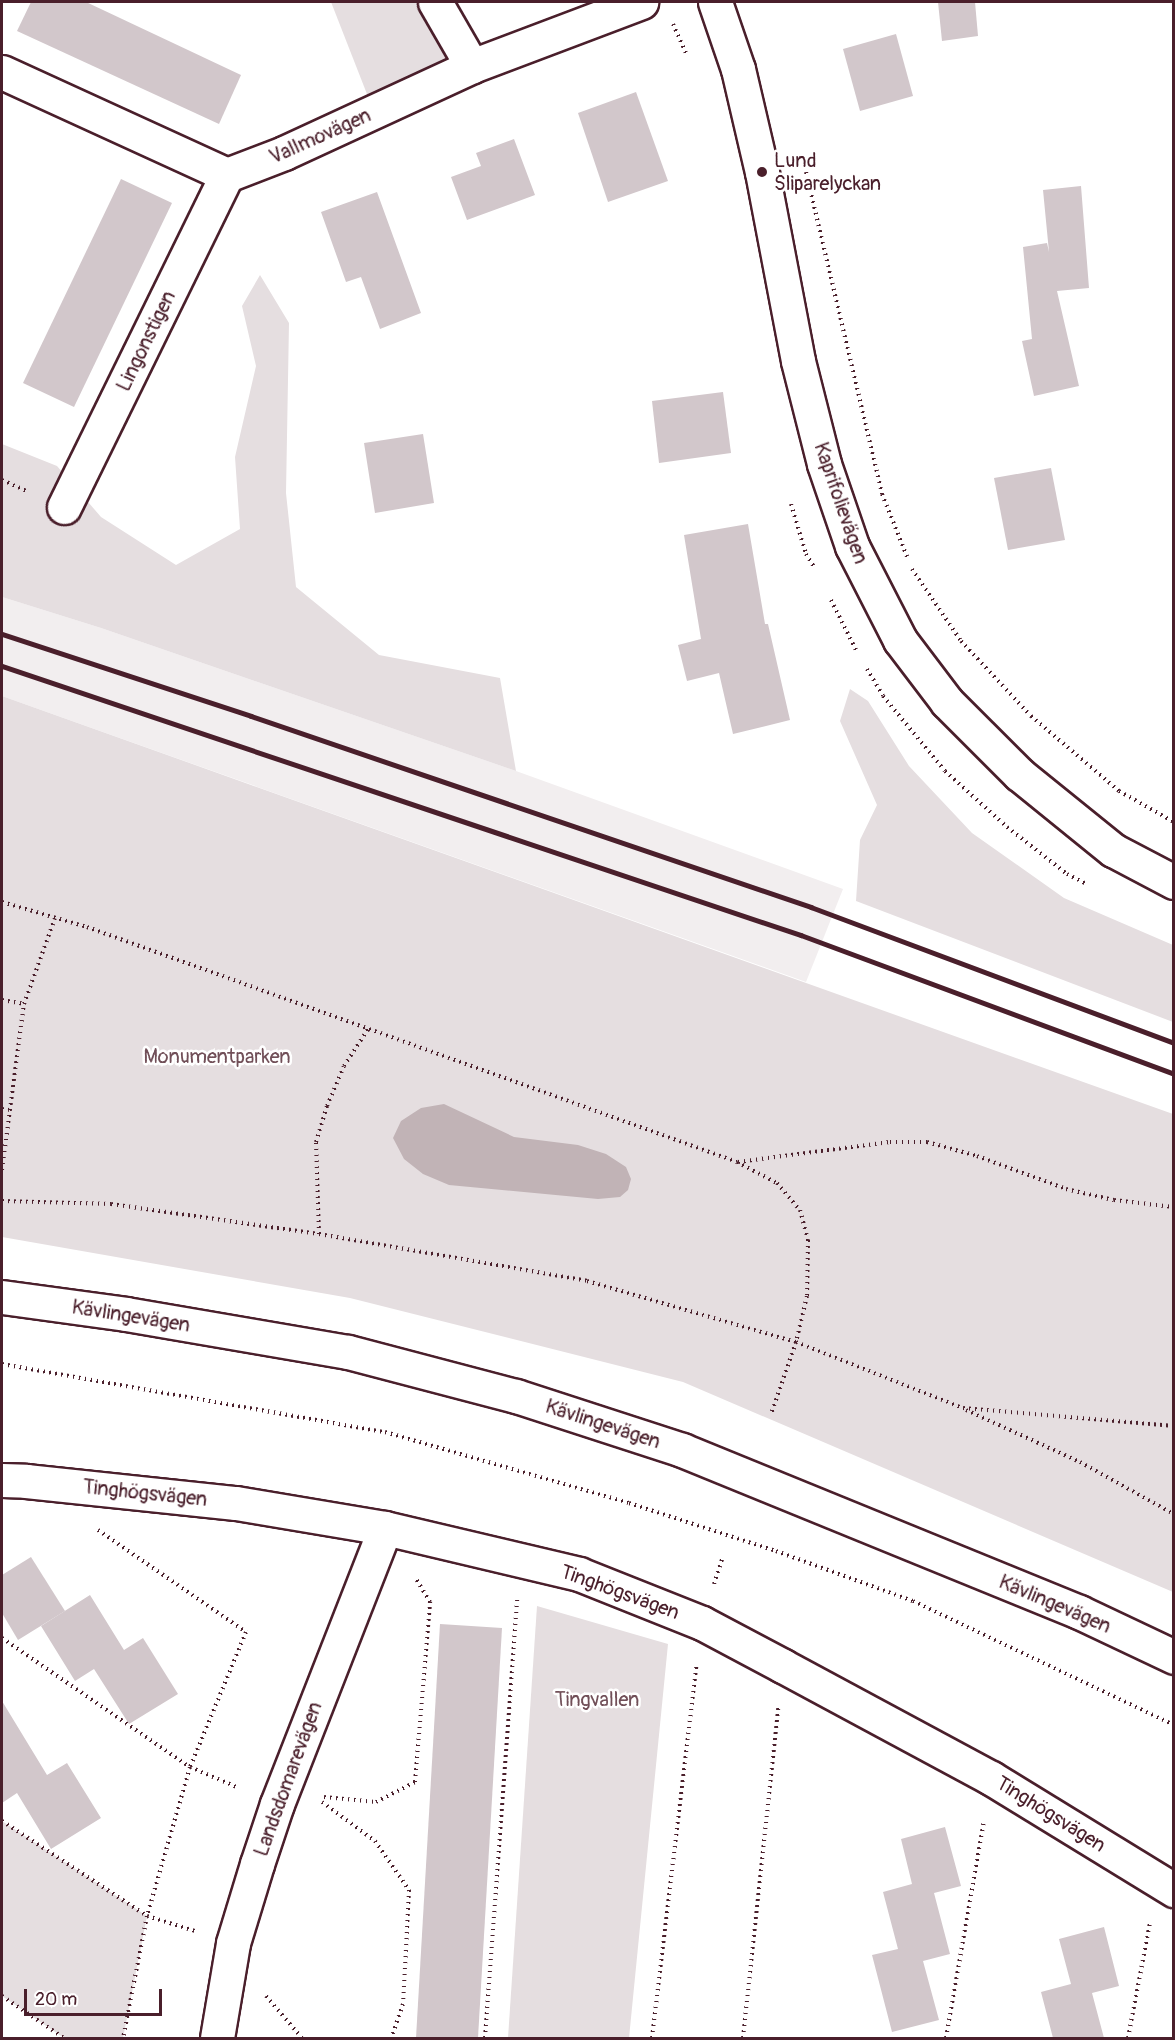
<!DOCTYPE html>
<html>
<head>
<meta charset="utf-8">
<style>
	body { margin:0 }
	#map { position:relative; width:1175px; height:2040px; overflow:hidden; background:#fff; font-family:Pangolin,sans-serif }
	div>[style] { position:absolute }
	.built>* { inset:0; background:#f2eeef }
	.green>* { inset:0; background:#e5dee0 }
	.water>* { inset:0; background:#c1b3b6 }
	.building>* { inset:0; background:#d2c7cb }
	.path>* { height:4px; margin-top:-2px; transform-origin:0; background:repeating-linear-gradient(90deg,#4a1f2b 0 1.5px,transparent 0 6px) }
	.roads { filter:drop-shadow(2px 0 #4a1f2b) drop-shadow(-2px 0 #4a1f2b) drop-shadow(0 2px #4a1f2b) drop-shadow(0 -2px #4a1f2b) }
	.minor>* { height:33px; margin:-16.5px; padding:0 16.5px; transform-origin:16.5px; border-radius:16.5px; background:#fff }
	.major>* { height:33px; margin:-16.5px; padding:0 16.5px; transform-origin:16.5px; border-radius:16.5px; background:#fff }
	.rail>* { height:4.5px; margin:-2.25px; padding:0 2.25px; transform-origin:2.25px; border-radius:2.25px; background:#4a1f2b }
	.dots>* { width:16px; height:16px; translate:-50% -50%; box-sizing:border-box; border:3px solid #fff; border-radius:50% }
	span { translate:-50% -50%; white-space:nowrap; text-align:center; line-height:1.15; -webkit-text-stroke:5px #fff; paint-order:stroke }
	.street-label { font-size:20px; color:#4a1f2b }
	.poi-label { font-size:20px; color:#4a1f2b }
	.left { translate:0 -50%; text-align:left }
	.park-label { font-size:20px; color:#714f58 }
	.frame { position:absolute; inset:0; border:3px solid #4a1f2b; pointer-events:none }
	.scale { position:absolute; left:24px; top:1989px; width:138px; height:27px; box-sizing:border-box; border:3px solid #4a1f2b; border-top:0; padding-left:8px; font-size:18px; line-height:21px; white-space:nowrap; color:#4a1f2b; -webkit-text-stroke:4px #fff; paint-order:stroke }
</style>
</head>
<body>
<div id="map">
	<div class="built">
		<div style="clip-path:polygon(2px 597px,101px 628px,516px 771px,843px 889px,806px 982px,2px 696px)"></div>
	</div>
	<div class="green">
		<div style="clip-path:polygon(331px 2px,435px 2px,472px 66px,374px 112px)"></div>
		<div style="clip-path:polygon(260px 275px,289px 323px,286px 493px,296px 587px,379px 655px,500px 678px,516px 771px,101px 628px,2px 597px,2px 444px,57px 466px,101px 517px,176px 565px,240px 529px,235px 457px,256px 366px,242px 306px)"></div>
		<div style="clip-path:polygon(850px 689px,868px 701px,909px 766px,972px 833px,1064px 898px,1173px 945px,1173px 1022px,856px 901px,860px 840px,877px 805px,840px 721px)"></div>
		<div style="clip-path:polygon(2px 696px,1173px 1114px,1173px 1592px,683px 1382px,350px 1298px,2px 1237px)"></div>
		<div style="clip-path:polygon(537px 1606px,668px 1644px,629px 2038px,508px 2038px)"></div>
		<div style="clip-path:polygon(2px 1821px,147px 1916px,123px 2038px,64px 2038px,2px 1996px)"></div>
	</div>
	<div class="water">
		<div style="clip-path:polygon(444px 1104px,514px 1137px,578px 1145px,606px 1154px,626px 1167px,631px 1179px,628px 1190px,620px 1197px,598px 1199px,449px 1185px,423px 1174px,404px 1159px,393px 1138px,401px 1121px,421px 1108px)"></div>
	</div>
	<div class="building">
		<div style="clip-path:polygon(31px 2px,86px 2px,241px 75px,219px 124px,17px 31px)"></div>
		<div style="clip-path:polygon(938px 2px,975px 2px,978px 36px,942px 41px)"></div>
		<div style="clip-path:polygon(896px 34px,913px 96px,860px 111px,843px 49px)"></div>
		<div style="clip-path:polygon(636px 92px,668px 181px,608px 202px,578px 113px)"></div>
		<div style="clip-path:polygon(514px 139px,535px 195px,467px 220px,451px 177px,481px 166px,476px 153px)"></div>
		<div style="clip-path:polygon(121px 179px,172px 203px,74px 407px,23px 383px)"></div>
		<div style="clip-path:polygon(1081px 186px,1089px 288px,1057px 291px,1079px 386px,1034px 396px,1022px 341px,1032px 339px,1023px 247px,1047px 243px,1049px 252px,1043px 190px)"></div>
		<div style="clip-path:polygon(377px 192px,421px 313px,380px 329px,361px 277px,346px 282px,321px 212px)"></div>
		<div style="clip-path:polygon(723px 392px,731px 453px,659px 463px,652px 401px)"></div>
		<div style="clip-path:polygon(423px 434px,434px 503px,375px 513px,364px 443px)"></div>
		<div style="clip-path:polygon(1051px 468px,1065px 540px,1008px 550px,994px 478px)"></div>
		<div style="clip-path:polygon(748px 524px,765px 624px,768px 624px,790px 720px,733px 734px,719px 673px,687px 681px,678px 645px,701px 639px,684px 535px)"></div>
		<div style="clip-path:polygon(31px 1557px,65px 1611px,18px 1640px,2px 1613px,2px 1575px)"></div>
		<div style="clip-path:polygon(90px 1595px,124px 1650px,143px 1638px,178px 1694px,129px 1724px,94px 1669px,75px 1681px,41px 1626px)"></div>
		<div style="clip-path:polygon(440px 1624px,502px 1628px,478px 2038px,416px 2038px)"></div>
		<div style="clip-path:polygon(2px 1701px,47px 1775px,67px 1763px,101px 1818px,51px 1849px,17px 1793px,2px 1803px)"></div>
		<div style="clip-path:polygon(945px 1827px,961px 1886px,934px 1893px,950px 1954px,923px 1961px,939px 2020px,892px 2032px,872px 1955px,898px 1949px,883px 1892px,912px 1884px,901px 1839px)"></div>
		<div style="clip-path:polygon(1104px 1927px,1119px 1986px,1092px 1993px,1104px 2038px,1053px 2038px,1041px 1992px,1071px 1984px,1059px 1939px)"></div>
	</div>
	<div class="path">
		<div style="left:673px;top:24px;width:35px;rotate:66deg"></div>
		<div style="left:806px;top:172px;width:331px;rotate:76.7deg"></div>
		<div style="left:882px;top:494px;width:70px;rotate:68.2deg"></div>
		<div style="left:2px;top:480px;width:27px;rotate:24deg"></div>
		<div style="left:791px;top:504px;width:52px;rotate:73.3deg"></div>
		<div style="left:806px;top:554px;width:15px;rotate:58deg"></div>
		<div style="left:912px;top:569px;width:87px;rotate:55.8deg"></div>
		<div style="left:961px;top:641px;width:103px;rotate:47deg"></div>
		<div style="left:1031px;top:716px;width:116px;rotate:40.4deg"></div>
		<div style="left:1119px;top:791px;width:63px;rotate:29.4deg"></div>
		<div style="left:831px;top:600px;width:56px;rotate:63.4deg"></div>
		<div style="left:867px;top:669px;width:31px;rotate:59deg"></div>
		<div style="left:883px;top:696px;width:97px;rotate:50.4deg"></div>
		<div style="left:945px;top:771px;width:84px;rotate:42.1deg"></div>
		<div style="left:1007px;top:827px;width:76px;rotate:38.1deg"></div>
		<div style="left:1067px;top:874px;width:22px;rotate:27deg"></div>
		<div style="left:2px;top:902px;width:89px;rotate:16.4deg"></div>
		<div style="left:87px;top:927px;width:691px;rotate:19.88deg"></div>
		<div style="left:737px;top:1162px;width:45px;rotate:27.7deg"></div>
		<div style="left:777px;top:1183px;width:35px;rotate:50deg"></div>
		<div style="left:800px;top:1210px;width:31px;rotate:75deg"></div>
		<div style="left:808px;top:1240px;width:56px;rotate:91deg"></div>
		<div style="left:807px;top:1296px;width:47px;rotate:103.4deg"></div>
		<div style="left:796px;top:1342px;width:76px;rotate:109.1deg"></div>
		<div style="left:2px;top:1000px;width:22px;rotate:10deg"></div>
		<div style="left:2px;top:1109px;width:7px;rotate:8deg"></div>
		<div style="left:738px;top:1162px;width:153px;rotate:-7.5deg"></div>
		<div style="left:890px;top:1142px;width:37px"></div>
		<div style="left:927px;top:1142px;width:52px;rotate:15.6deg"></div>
		<div style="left:977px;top:1156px;width:95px;rotate:20.3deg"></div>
		<div style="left:1066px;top:1189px;width:49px;rotate:12.9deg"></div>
		<div style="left:1114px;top:1200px;width:60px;rotate:6.7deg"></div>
		<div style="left:2px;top:1170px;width:167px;rotate:-82.5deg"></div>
		<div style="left:24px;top:1004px;width:91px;rotate:-70.2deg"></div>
		<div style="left:2px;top:1201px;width:109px;rotate:1.6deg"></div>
		<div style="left:111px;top:1204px;width:210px;rotate:8.2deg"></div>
		<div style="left:319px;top:1234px;width:272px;rotate:9.9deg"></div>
		<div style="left:587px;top:1281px;width:218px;rotate:16.3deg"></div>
		<div style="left:796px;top:1342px;width:180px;rotate:21.6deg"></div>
		<div style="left:963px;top:1408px;width:212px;rotate:4.9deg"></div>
		<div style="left:319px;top:1234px;width:92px;rotate:-91.9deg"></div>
		<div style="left:316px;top:1142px;width:38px;rotate:-73deg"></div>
		<div style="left:327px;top:1106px;width:43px;rotate:-67deg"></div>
		<div style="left:344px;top:1066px;width:44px;rotate:-57deg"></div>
		<div style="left:2px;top:1364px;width:389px;rotate:10.1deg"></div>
		<div style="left:385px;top:1432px;width:254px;rotate:16.2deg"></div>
		<div style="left:629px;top:1503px;width:155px;rotate:18.1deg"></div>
		<div style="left:776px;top:1551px;width:146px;rotate:20.1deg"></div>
		<div style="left:913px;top:1601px;width:289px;rotate:25.4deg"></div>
		<div style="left:966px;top:1410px;width:125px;rotate:24.5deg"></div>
		<div style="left:1080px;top:1462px;width:107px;rotate:29deg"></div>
		<div style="left:98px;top:1530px;width:180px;rotate:34.6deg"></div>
		<div style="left:246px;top:1632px;width:146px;rotate:112.5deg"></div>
		<div style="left:190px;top:1767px;width:155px;rotate:106.1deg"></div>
		<div style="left:147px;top:1916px;width:124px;rotate:101.1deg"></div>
		<div style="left:714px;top:1584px;width:29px;rotate:-72deg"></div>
		<div style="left:2px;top:1638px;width:228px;rotate:34.5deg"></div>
		<div style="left:190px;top:1767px;width:53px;rotate:23.2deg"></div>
		<div style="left:324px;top:1797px;width:52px;rotate:5.5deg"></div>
		<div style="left:376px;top:1802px;width:44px;rotate:-27.1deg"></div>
		<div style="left:415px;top:1782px;width:181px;rotate:-85.2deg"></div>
		<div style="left:430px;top:1602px;width:27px;rotate:-121deg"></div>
		<div style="left:322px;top:1802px;width:66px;rotate:36.3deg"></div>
		<div style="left:375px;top:1841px;width:60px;rotate:55.2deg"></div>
		<div style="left:409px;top:1890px;width:114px;rotate:93deg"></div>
		<div style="left:403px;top:2004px;width:36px;rotate:109deg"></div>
		<div style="left:2px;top:1821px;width:173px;rotate:33.2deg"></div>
		<div style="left:147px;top:1916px;width:50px;rotate:17.4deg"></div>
		<div style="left:2px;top:1996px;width:75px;rotate:34.1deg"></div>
		<div style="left:266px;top:1996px;width:55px;rotate:49.4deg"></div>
		<div style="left:485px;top:2038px;width:440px;rotate:-85.8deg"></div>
		<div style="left:652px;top:2038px;width:374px;rotate:-83.2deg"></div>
		<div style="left:743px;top:2038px;width:332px;rotate:-83.9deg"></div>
		<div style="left:946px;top:2038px;width:221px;rotate:-80.1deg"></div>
		<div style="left:1128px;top:2038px;width:117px;rotate:-79.2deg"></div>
	</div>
	<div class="roads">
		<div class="minor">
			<div style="left:435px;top:2px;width:74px;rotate:60deg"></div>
			<div style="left:2px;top:72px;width:247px;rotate:24.6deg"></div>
			<div style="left:227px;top:175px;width:61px;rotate:-21.1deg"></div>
			<div style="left:284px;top:153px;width:207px;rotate:-24.8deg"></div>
			<div style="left:472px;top:66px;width:181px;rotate:-20.7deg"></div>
			<div style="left:64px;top:507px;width:370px;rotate:-63.9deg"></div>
			<div style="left:2px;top:1480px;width:24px;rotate:2deg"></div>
			<div style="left:26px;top:1481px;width:211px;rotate:6deg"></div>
			<div style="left:236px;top:1503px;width:151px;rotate:9.5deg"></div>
			<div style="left:385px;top:1528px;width:199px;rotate:13.3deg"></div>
			<div style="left:579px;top:1574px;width:132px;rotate:21.7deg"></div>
			<div style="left:702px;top:1623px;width:92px;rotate:28deg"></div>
			<div style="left:783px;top:1666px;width:236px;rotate:28.3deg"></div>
			<div style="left:991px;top:1778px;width:215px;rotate:31.5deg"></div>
			<div style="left:217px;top:2038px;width:96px;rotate:-80.4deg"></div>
			<div style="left:233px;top:1943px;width:83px;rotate:-73.1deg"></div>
			<div style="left:257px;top:1864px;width:63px;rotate:-71.6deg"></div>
			<div style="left:277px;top:1804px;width:296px;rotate:-68.6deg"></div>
		</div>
		<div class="major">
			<div style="left:715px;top:2px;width:71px;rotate:71.1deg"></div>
			<div style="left:738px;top:69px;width:106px;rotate:76.9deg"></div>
			<div style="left:762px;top:172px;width:192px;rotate:79.2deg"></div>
			<div style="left:798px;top:361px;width:106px;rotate:75.8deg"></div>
			<div style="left:824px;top:464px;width:87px;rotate:71.1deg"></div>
			<div style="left:852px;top:546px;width:106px;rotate:62.9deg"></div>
			<div style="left:900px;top:640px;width:78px;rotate:52.8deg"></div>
			<div style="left:947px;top:702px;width:102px;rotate:45deg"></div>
			<div style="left:1019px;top:774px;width:121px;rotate:39deg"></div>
			<div style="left:1113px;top:850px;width:69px;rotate:27.7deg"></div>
			<div style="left:2px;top:1297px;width:125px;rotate:7.8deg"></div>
			<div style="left:126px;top:1314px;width:225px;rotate:9.7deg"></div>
			<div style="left:348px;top:1352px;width:174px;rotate:14.7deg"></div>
			<div style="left:516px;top:1396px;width:175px;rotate:18deg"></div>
			<div style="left:682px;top:1450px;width:429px;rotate:22.2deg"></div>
			<div style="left:1079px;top:1612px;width:105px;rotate:25.3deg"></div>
		</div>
	</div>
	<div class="rail">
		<div style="left:2px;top:634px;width:262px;rotate:18.2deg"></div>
		<div style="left:251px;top:716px;width:592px;rotate:18.83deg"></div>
		<div style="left:811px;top:907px;width:388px;rotate:20.5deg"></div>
		<div style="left:2px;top:666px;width:843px;rotate:18.61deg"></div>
		<div style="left:801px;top:935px;width:398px;rotate:20.4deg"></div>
	</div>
	<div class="dots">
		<div style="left:762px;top:172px;background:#4a1f2b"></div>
	</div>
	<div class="street-label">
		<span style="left:320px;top:136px;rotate:-24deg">Vallmovägen</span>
		<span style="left:146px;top:341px;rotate:-64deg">Lingonstigen</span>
		<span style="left:841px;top:503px;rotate:71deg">Kaprifolievägen</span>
		<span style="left:131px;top:1316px;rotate:9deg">Kävlingevägen</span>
		<span style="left:603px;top:1424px;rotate:18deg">Kävlingevägen</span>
		<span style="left:145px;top:1493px;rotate:6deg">Tinghögsvägen</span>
		<span style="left:620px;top:1592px;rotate:20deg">Tinghögsvägen</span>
		<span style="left:1055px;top:1604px;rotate:23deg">Kävlingevägen</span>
		<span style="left:288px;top:1779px;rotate:-70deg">Landsdomarevägen</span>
		<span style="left:1051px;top:1814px;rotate:32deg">Tinghögsvägen</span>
	</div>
	<div class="poi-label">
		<span class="left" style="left:774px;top:172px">Lund<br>Sliparelyckan</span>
	</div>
	<div class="park-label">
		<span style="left:217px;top:1056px">Monumentparken</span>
		<span style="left:597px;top:1699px">Tingvallen</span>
	</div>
	<div class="frame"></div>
	<div class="scale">20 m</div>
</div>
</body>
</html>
